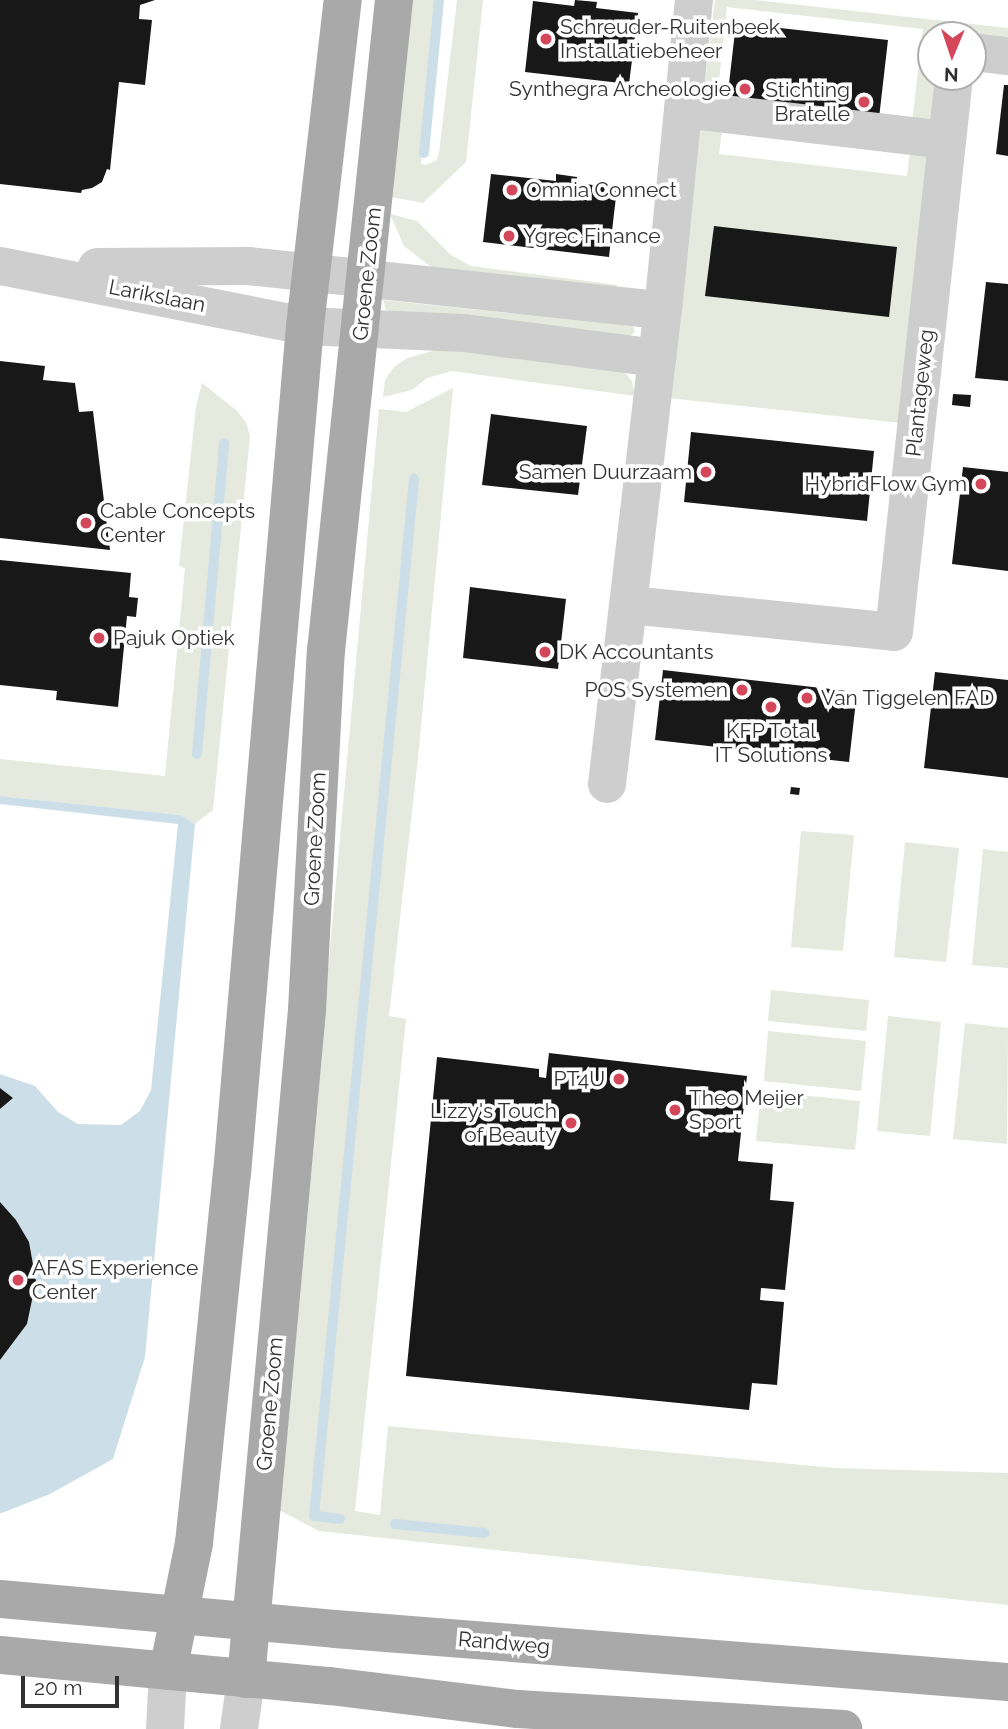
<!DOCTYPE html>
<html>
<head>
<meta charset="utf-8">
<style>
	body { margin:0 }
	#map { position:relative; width:1008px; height:1729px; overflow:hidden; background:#fff; font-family:Raleway,sans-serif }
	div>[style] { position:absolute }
	.green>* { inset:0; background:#e5e9de }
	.water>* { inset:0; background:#ccdfe8 }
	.stream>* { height:10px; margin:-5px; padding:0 5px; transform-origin:5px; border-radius:5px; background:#ccdfe8 }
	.building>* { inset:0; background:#181818 }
	.minor>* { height:38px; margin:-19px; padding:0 19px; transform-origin:19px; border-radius:19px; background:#cecece }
	.major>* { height:38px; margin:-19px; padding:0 19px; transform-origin:19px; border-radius:19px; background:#a9a9a9 }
	.dots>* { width:19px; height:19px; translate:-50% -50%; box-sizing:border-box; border:4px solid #fff; border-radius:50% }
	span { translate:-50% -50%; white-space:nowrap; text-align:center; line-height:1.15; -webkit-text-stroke:7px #fff; paint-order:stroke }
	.poi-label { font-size:21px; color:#313131 }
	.left { translate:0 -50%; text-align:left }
	.right { translate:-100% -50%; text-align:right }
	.street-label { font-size:21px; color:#313131 }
	.north { position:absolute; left:917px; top:21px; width:70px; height:70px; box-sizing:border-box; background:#fff; border:2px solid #adadad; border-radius:50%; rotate:182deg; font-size:19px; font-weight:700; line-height:28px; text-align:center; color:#313131 }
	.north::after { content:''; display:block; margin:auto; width:24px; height:32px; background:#d4465a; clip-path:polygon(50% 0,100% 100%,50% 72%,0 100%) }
	.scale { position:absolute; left:21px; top:1676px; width:98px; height:32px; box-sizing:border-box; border:4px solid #313131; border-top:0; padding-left:9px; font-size:21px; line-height:24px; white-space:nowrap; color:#313131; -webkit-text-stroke:5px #fff; paint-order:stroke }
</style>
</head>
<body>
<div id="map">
	<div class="green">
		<div style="clip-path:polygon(406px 0,438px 0,421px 164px,426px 165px,437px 160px,439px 153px,457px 0,483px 0,466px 162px,423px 203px,391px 197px)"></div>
		<div style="clip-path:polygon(715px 0,756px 0,1008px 28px,1008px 40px,973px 35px,931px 35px,931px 77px,941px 77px,936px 125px,912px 122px,923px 29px,727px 7px,717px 99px,703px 98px)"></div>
		<div style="clip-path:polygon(699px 128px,722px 130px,719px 154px,907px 176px,910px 151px,931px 154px,901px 423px,668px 398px)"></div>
		<div style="clip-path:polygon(390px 214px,417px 221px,451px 255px,471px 266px,617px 285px,616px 289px,431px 267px,404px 246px)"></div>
		<div style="clip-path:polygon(383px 300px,633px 326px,635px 332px,630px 336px,395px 313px,386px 310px)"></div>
		<div style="clip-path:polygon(448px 347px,620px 367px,632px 381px,635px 396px,452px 371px,427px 378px,412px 390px,383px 397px,385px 380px,394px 367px,407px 358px)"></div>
		<div style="clip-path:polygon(202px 383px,236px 410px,246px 422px,250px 436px,213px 810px,195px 824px,179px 815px,0 796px,0 759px,165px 776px,185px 568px,179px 566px,196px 406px)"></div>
		<div style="clip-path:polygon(453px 388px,418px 758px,389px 1016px,406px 1019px,355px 1511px,380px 1515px,388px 1426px,835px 1468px,1008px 1473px,1008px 1605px,319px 1531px,279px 1510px,379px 409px,406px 412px)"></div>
		<div style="clip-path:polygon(801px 831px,854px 835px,843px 951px,791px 947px)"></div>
		<div style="clip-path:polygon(905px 842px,959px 848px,946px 962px,894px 957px)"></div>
		<div style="clip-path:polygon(983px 849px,1008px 852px,1008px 968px,972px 965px)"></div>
		<div style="clip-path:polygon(771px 990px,869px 1000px,866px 1031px,768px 1021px)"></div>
		<div style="clip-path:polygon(888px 1016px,941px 1022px,930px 1136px,877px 1131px)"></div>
		<div style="clip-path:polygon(965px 1023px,1008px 1028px,1007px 1144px,953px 1139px)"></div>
		<div style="clip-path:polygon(768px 1031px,866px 1041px,861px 1091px,764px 1081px)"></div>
		<div style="clip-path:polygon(761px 1091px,860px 1101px,855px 1150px,756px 1141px)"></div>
	</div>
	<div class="water">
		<div style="clip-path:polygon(0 796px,180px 815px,195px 824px,145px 1357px,113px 1459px,50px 1494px,2px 1513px,0 1513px,0 1360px,27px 1324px,36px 1281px,29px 1242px,16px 1220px,0 1202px,0 1109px,13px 1098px,0 1088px,0 1074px,35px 1086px,58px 1112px,78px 1124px,121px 1125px,140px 1111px,151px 1090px,178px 824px,0 804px)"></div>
	</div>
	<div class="stream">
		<div style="left:424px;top:153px;width:154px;rotate:-84.4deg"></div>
		<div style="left:197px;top:754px;width:312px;rotate:-85deg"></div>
		<div style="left:340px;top:1519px;width:26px;rotate:-173deg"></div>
		<div style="left:314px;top:1516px;width:1042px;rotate:-84.49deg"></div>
		<div style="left:395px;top:1524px;width:90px;rotate:5.7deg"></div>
	</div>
	<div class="building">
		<div style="clip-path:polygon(0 0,155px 0,140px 5px,139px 19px,152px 20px,145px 85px,119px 82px,110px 170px,107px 169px,102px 182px,92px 188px,82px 190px,81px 193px,0 184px)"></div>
		<div style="clip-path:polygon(575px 0,597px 2px,596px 8px,638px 13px,629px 84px,525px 72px,533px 1px,574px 6px)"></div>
		<div style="clip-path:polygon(736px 23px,888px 40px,879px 118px,727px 101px)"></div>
		<div style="clip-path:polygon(1004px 85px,1008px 85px,1008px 156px,996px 154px)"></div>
		<div style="clip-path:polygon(491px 174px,556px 181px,556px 174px,577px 177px,577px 183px,617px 188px,609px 257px,483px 242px)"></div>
		<div style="clip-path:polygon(714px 226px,897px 247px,889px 317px,705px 296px)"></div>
		<div style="clip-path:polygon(986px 282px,1008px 284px,1008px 381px,975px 378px)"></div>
		<div style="clip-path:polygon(0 361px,45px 366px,43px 380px,75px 383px,79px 412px,93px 411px,110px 550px,0 538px)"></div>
		<div style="clip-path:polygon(953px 394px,971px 395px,970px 407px,952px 405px)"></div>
		<div style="clip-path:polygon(491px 414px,587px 426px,578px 495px,482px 485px)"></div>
		<div style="clip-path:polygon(691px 432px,874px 451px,867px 521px,684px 502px)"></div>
		<div style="clip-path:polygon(963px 467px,1008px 472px,1008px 571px,952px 564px)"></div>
		<div style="clip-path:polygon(0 560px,131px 573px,129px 597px,138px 598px,136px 617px,127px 616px,118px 707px,56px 700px,57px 691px,0 685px)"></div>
		<div style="clip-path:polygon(470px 587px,566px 599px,558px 669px,463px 658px)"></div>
		<div style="clip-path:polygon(663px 670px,857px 692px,849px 762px,655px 740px)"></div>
		<div style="clip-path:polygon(935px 672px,1008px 680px,1008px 778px,924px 768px)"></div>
		<div style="clip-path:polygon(791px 787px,800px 788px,799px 795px,790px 794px)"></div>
		<div style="clip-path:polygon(549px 1053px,747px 1076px,738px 1161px,773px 1164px,770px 1200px,794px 1202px,785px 1290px,761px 1288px,760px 1300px,784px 1302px,777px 1385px,752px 1383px,749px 1410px,406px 1376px,437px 1057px,539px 1069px,539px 1077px,546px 1078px)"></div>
		<div style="clip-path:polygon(0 1088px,13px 1098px,0 1109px)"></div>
		<div style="clip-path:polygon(0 1202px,16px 1220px,29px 1242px,36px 1281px,27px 1324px,0 1360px)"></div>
	</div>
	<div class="minor">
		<div style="left:973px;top:52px;width:35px;rotate:7deg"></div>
		<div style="left:683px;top:109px;width:266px;rotate:6.7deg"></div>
		<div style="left:0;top:266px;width:311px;rotate:11.1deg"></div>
		<div style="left:305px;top:326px;width:159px;rotate:2.5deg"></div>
		<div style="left:464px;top:333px;width:195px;rotate:7.4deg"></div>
		<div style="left:97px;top:267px;width:151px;rotate:-0.4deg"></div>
		<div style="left:248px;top:266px;width:417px;rotate:6.1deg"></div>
		<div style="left:630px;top:605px;width:265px;rotate:5.8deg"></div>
		<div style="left:894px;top:632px;width:558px;rotate:-83.83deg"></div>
		<div style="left:607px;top:784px;width:477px;rotate:-83.3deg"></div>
		<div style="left:663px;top:310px;width:312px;rotate:-84.3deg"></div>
		<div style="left:165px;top:1729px;width:58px;rotate:-87deg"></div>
		<div style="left:239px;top:1729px;width:50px;rotate:-82deg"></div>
	</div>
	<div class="major">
		<div style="left:0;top:1599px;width:336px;rotate:5.1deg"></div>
		<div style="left:335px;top:1629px;width:675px;rotate:4.5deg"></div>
		<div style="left:0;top:1655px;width:331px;rotate:5.4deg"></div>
		<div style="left:330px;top:1686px;width:189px;rotate:7deg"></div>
		<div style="left:518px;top:1709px;width:326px;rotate:3.5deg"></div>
		<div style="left:168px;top:1671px;width:131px;rotate:-78.5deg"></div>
		<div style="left:194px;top:1543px;width:37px;rotate:-84deg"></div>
		<div style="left:198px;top:1506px;width:334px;rotate:-84.2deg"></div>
		<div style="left:232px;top:1174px;width:851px;rotate:-85.08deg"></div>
		<div style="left:305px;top:326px;width:328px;rotate:-83.4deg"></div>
		<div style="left:246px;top:1679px;width:672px;rotate:-84.79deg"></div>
		<div style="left:307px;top:1010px;width:360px;rotate:-87deg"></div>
		<div style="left:326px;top:651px;width:655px;rotate:-84.04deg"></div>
	</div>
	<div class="dots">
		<div style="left:546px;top:39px;background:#d4465a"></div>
		<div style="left:745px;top:89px;background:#d4465a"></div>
		<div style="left:864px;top:102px;background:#d4465a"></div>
		<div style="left:512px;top:190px;background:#d4465a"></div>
		<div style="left:509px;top:236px;background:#d4465a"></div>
		<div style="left:706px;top:472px;background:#d4465a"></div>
		<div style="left:981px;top:484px;background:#d4465a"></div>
		<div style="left:86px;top:523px;background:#d4465a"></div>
		<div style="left:99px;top:638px;background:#d4465a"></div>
		<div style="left:545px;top:652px;background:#d4465a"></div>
		<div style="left:742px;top:690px;background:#d4465a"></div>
		<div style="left:807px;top:698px;background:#d4465a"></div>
		<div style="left:771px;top:707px;background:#d4465a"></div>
		<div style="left:619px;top:1079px;background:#d4465a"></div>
		<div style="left:675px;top:1110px;background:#d4465a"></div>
		<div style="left:571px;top:1123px;background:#d4465a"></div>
		<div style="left:18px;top:1280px;background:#d4465a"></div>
	</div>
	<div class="poi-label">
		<span class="left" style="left:560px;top:39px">Schreuder-Ruitenbeek<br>Installatiebeheer</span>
		<span class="right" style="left:731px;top:89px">Synthegra Archeologie</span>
		<span class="right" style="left:850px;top:102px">Stichting<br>Bratelle</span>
		<span class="left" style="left:526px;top:190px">Omnia Connect</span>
		<span class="left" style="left:523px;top:236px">Ygrec Finance</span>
		<span class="right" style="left:692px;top:472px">Samen Duurzaam</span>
		<span class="right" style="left:967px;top:484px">HybridFlow Gym</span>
		<span class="left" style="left:100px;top:523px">Cable Concepts<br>Center</span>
		<span class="left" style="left:113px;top:638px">Pajuk Optiek</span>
		<span class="left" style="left:559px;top:652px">DK Accountants</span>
		<span class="right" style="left:728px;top:690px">POS Systemen</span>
		<span class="left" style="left:821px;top:698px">Van Tiggelen FAD</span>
		<span style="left:771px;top:743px">KFP Total<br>IT Solutions</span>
		<span class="right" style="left:605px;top:1079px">PT4U</span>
		<span class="left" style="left:689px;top:1110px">Theo Meijer<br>Sport</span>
		<span class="right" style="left:557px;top:1123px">Lizzy's Touch<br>of Beauty</span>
		<span class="left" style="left:32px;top:1280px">AFAS Experience<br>Center</span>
	</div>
	<div class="street-label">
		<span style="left:367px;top:274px;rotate:-84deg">Groene Zoom</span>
		<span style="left:157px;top:296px;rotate:11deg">Larikslaan</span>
		<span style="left:920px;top:393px;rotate:-84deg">Plantageweg</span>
		<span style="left:315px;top:839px;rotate:-87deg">Groene Zoom</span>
		<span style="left:270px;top:1404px;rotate:-85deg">Groene Zoom</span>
		<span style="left:504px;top:1643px;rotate:5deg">Randweg</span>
	</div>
	<div class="north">N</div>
	<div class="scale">20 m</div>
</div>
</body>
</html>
